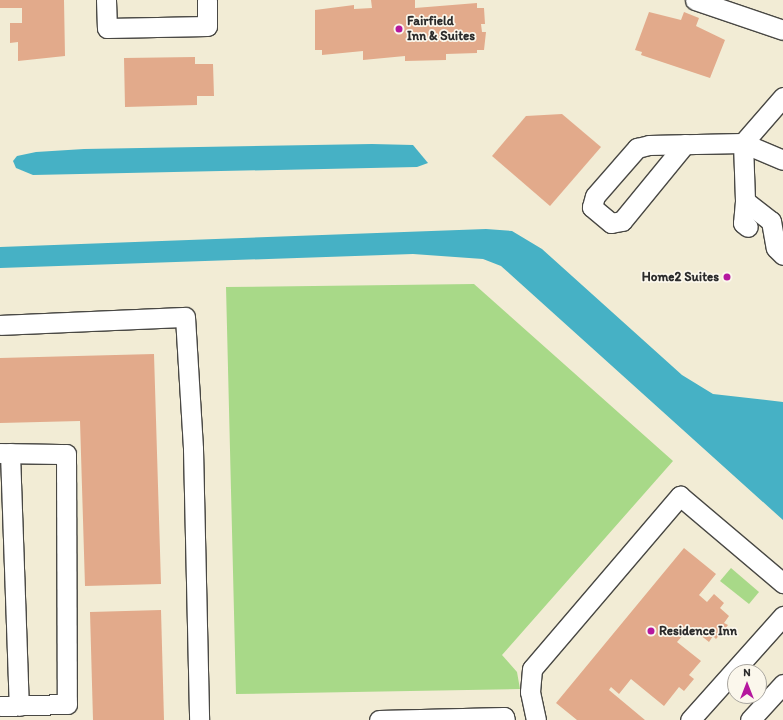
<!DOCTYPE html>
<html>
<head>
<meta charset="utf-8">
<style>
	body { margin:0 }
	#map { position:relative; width:783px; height:720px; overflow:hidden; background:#f2ecd5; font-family:Itim,sans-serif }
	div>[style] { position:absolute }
	.green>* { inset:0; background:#a8d988 }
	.water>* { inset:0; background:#46b1c5 }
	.building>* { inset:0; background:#e2aa8b }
	.roads { filter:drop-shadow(1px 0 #494844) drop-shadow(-1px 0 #494844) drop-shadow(0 1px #494844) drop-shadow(0 -1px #494844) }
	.minor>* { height:19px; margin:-9.5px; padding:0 9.5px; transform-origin:9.5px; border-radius:9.5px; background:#fff }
	.dots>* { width:11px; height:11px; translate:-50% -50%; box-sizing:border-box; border:2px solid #fbf7ec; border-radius:50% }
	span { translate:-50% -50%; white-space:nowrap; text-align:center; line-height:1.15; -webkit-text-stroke:3.5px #fbf7ec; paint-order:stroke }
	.poi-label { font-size:13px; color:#2b2b2b; font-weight:700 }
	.left { translate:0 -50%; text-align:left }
	.right { translate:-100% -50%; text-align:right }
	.north { position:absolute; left:727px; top:664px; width:40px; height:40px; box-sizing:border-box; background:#fbf7ec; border:1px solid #a8a59f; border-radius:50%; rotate:0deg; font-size:11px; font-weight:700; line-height:16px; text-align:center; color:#2b2b2b }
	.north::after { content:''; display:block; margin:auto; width:14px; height:18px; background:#b5179e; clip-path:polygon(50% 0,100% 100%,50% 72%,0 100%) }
</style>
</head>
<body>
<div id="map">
	<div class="green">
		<div style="clip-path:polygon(474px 284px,673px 461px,502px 655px,517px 672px,520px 689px,236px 694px,226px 287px)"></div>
		<div style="clip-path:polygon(731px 568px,759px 592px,749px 604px,720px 581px)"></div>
	</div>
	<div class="water">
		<div style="clip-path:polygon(372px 144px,413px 145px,428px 163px,417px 167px,33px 175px,16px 168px,13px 161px,17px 156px,36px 152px,84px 149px)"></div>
		<div style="clip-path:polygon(486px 229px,512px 231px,542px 249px,682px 375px,713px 394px,783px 402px,783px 520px,501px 266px,483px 259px,413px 254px,0 268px,0 247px)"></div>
	</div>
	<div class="building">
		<div style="clip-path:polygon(0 0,64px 0,65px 56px,18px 61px,18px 42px,10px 43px,10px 23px,22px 23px,22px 8px,0 8px)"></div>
		<div style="clip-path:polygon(371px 0,415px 0,415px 8px,477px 3px,477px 8px,484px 8px,485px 24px,481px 24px,482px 32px,486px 32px,484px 50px,477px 50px,477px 53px,446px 54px,446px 60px,405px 61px,405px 56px,363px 60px,363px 51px,322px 55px,322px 50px,315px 50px,315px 10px,354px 5px,354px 9px,372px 8px)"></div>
		<div style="clip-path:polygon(649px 12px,681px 20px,684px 12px,699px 18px,696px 26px,725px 40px,710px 78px,641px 55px,642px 52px,635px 50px)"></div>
		<div style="clip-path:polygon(195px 57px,195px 64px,213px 64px,214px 96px,197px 96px,197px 105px,125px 107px,124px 58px)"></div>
		<div style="clip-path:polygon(562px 114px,601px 147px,550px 206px,492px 156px,526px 116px)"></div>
		<div style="clip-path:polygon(154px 354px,161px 584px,85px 586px,80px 421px,0 423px,0 358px)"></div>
		<div style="clip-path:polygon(684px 548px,716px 574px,699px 595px,707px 602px,714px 594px,724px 603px,720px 608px,729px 616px,724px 623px,728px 625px,716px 639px,713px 636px,709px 642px,690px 627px,677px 642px,701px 661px,689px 675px,694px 679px,684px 691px,679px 687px,664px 706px,631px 679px,619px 694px,611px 687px,609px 690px,645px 720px,577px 720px,556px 703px)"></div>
		<div style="clip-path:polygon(161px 610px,164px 720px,93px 720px,90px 612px)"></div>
	</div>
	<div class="roads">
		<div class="minor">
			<div style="left:106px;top:0;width:28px;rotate:88deg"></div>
			<div style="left:107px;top:28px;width:100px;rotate:-1.1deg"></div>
			<div style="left:207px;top:26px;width:26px;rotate:-90deg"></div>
			<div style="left:695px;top:0;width:93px;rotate:18.8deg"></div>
			<div style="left:743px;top:143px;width:58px;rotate:88deg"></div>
			<div style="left:745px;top:201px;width:33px;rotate:38deg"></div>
			<div style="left:771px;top:221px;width:27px;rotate:80deg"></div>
			<div style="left:776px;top:248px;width:10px;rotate:45deg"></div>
			<div style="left:743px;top:143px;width:61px;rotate:-49deg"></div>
			<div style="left:685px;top:144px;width:99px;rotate:129.3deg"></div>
			<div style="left:622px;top:221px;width:11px;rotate:170deg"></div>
			<div style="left:611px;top:223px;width:25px;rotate:-140deg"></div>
			<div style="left:592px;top:207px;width:11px;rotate:-75deg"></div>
			<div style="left:595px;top:196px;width:64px;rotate:-48.8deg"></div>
			<div style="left:637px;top:148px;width:12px;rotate:-14deg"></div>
			<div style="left:649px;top:145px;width:94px;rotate:-1.2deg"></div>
			<div style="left:743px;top:143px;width:43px;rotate:23deg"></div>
			<div style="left:745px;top:201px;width:22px;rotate:95deg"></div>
			<div style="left:743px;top:223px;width:6px;rotate:39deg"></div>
			<div style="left:0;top:325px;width:185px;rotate:-2.5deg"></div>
			<div style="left:185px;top:317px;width:132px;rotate:86.5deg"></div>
			<div style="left:193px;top:449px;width:271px;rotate:88.7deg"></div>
			<div style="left:0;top:453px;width:66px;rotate:0.9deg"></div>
			<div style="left:66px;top:454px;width:250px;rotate:89.8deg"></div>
			<div style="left:67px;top:704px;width:67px;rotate:178.3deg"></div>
			<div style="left:10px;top:453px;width:253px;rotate:88deg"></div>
			<div style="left:379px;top:720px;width:125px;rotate:-1.4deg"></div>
			<div style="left:504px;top:717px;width:3px;rotate:72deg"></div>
			<div style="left:536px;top:720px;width:29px;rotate:-102deg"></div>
			<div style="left:530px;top:692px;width:23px;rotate:-85deg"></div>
			<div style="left:532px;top:669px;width:228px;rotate:-49.5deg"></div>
			<div style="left:680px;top:496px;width:135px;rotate:40.2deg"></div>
			<div style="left:690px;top:720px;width:140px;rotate:-48.2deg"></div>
			<div style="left:750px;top:720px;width:49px;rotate:-47.5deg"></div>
		</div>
	</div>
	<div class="dots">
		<div style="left:399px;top:29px;background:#b5179e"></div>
		<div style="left:727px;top:277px;background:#b5179e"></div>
		<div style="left:651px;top:631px;background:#b5179e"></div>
	</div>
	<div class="poi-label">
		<span class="left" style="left:407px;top:29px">Fairfield<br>Inn &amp; Suites</span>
		<span class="right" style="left:719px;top:277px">Home2 Suites</span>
		<span class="left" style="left:659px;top:631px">Residence Inn</span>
	</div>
	<div class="north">N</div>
</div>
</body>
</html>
